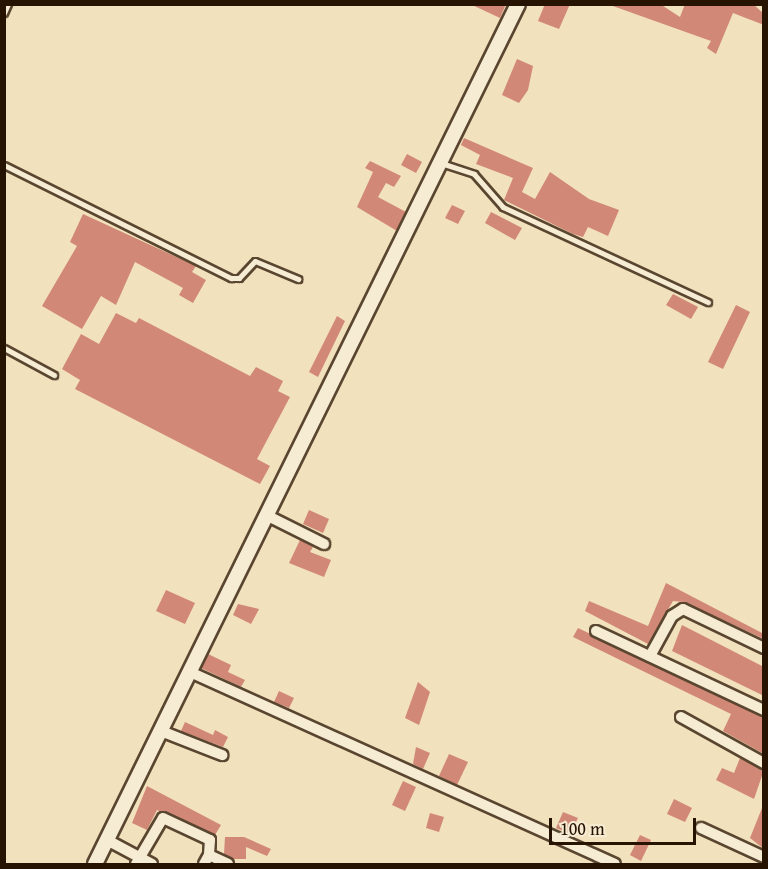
<!DOCTYPE html>
<html>
<head>
<meta charset="utf-8">
<style>
	body { margin:0 }
	#map { position:relative; width:768px; height:869px; overflow:hidden; background:#f1e1bc; font-family:"Gentium Book Plus",serif }
	div>[style] { position:absolute }
	.building>* { inset:0; background:#d28877 }
	.roads { filter:drop-shadow(2px 0 #5a4630) drop-shadow(-2px 0 #5a4630) drop-shadow(0 2px #5a4630) drop-shadow(0 -2px #5a4630) }
	.service>* { height:5px; margin:-2.5px; padding:0 2.5px; transform-origin:2.5px; border-radius:2.5px; background:#f6ecd3 }
	.minor>* { height:10px; margin:-5px; padding:0 5px; transform-origin:5px; border-radius:5px; background:#f6ecd3 }
	.tertiary>* { height:14px; margin:-7px; padding:0 7px; transform-origin:7px; border-radius:7px; background:#f6ecd3 }
	span { translate:-50% -50%; white-space:nowrap; text-align:center; line-height:1.15; -webkit-text-stroke:4.5px #f6ecd3; paint-order:stroke }
	.frame { position:absolute; inset:0; border:6px solid #271301; pointer-events:none }
	.scale { position:absolute; left:549px; top:818px; width:147px; height:27px; box-sizing:border-box; border:3px solid #271301; border-top:0; padding-left:8px; font-size:18px; line-height:21px; white-space:nowrap; color:#271301; -webkit-text-stroke:4px #f6ecd3; paint-order:stroke }
</style>
</head>
<body>
<div id="map">
	<div class="building">
		<div style="clip-path:polygon(470px 4px,506px 4px,500px 18px)"></div>
		<div style="clip-path:polygon(545px 4px,570px 4px,559px 29px,538px 21px)"></div>
		<div style="clip-path:polygon(660px 4px,680px 17px,685px 4px,753px 4px,764px 14px,764px 25px,733px 13px,716px 54px,707px 48px,711px 41px,610px 5px)"></div>
		<div style="clip-path:polygon(517px 59px,533px 66px,528px 90px,519px 103px,502px 95px)"></div>
		<div style="clip-path:polygon(464px 138px,533px 168px,522px 192px,535px 199px,550px 172px,589px 199px,619px 210px,608px 236px,588px 227px,583px 237px,573px 234px,504px 200px,513px 178px,476px 164px,480px 155px,461px 145px)"></div>
		<div style="clip-path:polygon(407px 154px,422px 162px,416px 173px,401px 165px)"></div>
		<div style="clip-path:polygon(370px 161px,401px 176px,394px 187px,386px 183px,378px 197px,406px 212px,397px 231px,357px 207px,373px 172px,365px 168px)"></div>
		<div style="clip-path:polygon(452px 205px,465px 211px,458px 224px,445px 218px)"></div>
		<div style="clip-path:polygon(491px 212px,522px 228px,515px 240px,485px 223px)"></div>
		<div style="clip-path:polygon(83px 214px,196px 266px,192px 272px,206px 280px,193px 303px,179px 295px,183px 288px,135px 262px,116px 305px,101px 296px,82px 329px,42px 306px,77px 246px,70px 242px)"></div>
		<div style="clip-path:polygon(673px 294px,698px 307px,691px 319px,666px 305px)"></div>
		<div style="clip-path:polygon(736px 305px,750px 312px,723px 369px,708px 362px)"></div>
		<div style="clip-path:polygon(116px 313px,136px 323px,139px 318px,250px 376px,256px 367px,283px 381px,278px 391px,290px 397px,257px 459px,270px 466px,260px 484px,75px 389px,80px 380px,62px 369px,81px 334px,99px 344px)"></div>
		<div style="clip-path:polygon(337px 316px,345px 321px,318px 377px,309px 372px)"></div>
		<div style="clip-path:polygon(309px 510px,329px 519px,323px 533px,303px 524px)"></div>
		<div style="clip-path:polygon(300px 540px,313px 547px,310px 552px,331px 560px,324px 577px,289px 563px)"></div>
		<div style="clip-path:polygon(666px 583px,764px 634px,764px 639px,683px 602px,673px 601px,648px 644px,585px 611px,589px 601px,648px 626px)"></div>
		<div style="clip-path:polygon(166px 590px,195px 603px,185px 624px,156px 611px)"></div>
		<div style="clip-path:polygon(238px 604px,259px 609px,251px 624px,233px 615px)"></div>
		<div style="clip-path:polygon(682px 625px,764px 667px,764px 696px,672px 651px)"></div>
		<div style="clip-path:polygon(578px 628px,764px 717px,764px 754px,723px 731px,731px 714px,573px 637px)"></div>
		<div style="clip-path:polygon(208px 654px,231px 665px,228px 672px,245px 680px,241px 687px,201px 668px)"></div>
		<div style="clip-path:polygon(418px 682px,430px 692px,419px 725px,405px 718px)"></div>
		<div style="clip-path:polygon(279px 691px,294px 698px,289px 708px,274px 702px)"></div>
		<div style="clip-path:polygon(185px 722px,213px 735px,215px 730px,228px 737px,223px 747px,181px 731px)"></div>
		<div style="clip-path:polygon(416px 747px,430px 753px,423px 769px,413px 764px)"></div>
		<div style="clip-path:polygon(449px 754px,468px 762px,457px 785px,439px 776px)"></div>
		<div style="clip-path:polygon(740px 758px,764px 770px,754px 799px,716px 780px,722px 768px,734px 773px)"></div>
		<div style="clip-path:polygon(403px 781px,416px 787px,405px 811px,392px 805px)"></div>
		<div style="clip-path:polygon(147px 786px,221px 825px,215px 835px,157px 810px,147px 830px,132px 823px)"></div>
		<div style="clip-path:polygon(674px 799px,692px 808px,685px 822px,667px 814px)"></div>
		<div style="clip-path:polygon(764px 803px,764px 849px,750px 838px)"></div>
		<div style="clip-path:polygon(563px 812px,578px 818px,570px 834px,556px 828px)"></div>
		<div style="clip-path:polygon(430px 813px,444px 817px,439px 832px,426px 828px)"></div>
		<div style="clip-path:polygon(640px 835px,651px 840px,641px 861px,630px 855px)"></div>
		<div style="clip-path:polygon(225px 837px,244px 837px,271px 849px,267px 856px,246px 847px,246px 859px,233px 859px,224px 854px)"></div>
	</div>
	<div class="roads">
		<div class="service">
			<div style="left:4px;top:13px;width:10px;rotate:-66deg"></div>
			<div style="left:441px;top:163px;width:35px;rotate:18deg"></div>
			<div style="left:474px;top:174px;width:44px;rotate:48.7deg"></div>
			<div style="left:503px;top:207px;width:226px;rotate:24.9deg"></div>
			<div style="left:4px;top:165px;width:254px;rotate:26.5deg"></div>
			<div style="left:231px;top:278px;width:8px"></div>
			<div style="left:239px;top:278px;width:23px;rotate:-47deg"></div>
			<div style="left:255px;top:261px;width:47px;rotate:22.7deg"></div>
			<div style="left:4px;top:348px;width:57px;rotate:28.4deg"></div>
		</div>
		<div class="minor">
			<div style="left:266px;top:515px;width:65px;rotate:26.6deg"></div>
			<div style="left:596px;top:631px;width:186px;rotate:25.2deg"></div>
			<div style="left:650px;top:656px;width:46px;rotate:-61.2deg"></div>
			<div style="left:672px;top:616px;width:13px;rotate:-32deg"></div>
			<div style="left:683px;top:609px;width:90px;rotate:25.7deg"></div>
			<div style="left:190px;top:672px;width:466px;rotate:24.3deg"></div>
			<div style="left:681px;top:717px;width:95px;rotate:29deg"></div>
			<div style="left:161px;top:731px;width:66px;rotate:21.5deg"></div>
			<div style="left:701px;top:828px;width:69px;rotate:24.7deg"></div>
			<div style="left:107px;top:840px;width:51px;rotate:28.1deg"></div>
			<div style="left:136px;top:864px;width:53px;rotate:-59.6deg"></div>
			<div style="left:163px;top:818px;width:52px;rotate:25.1deg"></div>
			<div style="left:210px;top:840px;width:15px;rotate:94deg"></div>
			<div style="left:204px;top:864px;width:10px;rotate:-61deg"></div>
			<div style="left:209px;top:855px;width:21px;rotate:25deg"></div>
		</div>
		<div class="tertiary">
			<div style="left:95px;top:864px;width:958px;rotate:-63.81deg"></div>
		</div>
	</div>
	<div class="frame"></div>
	<div class="scale">100 m</div>
</div>
</body>
</html>
